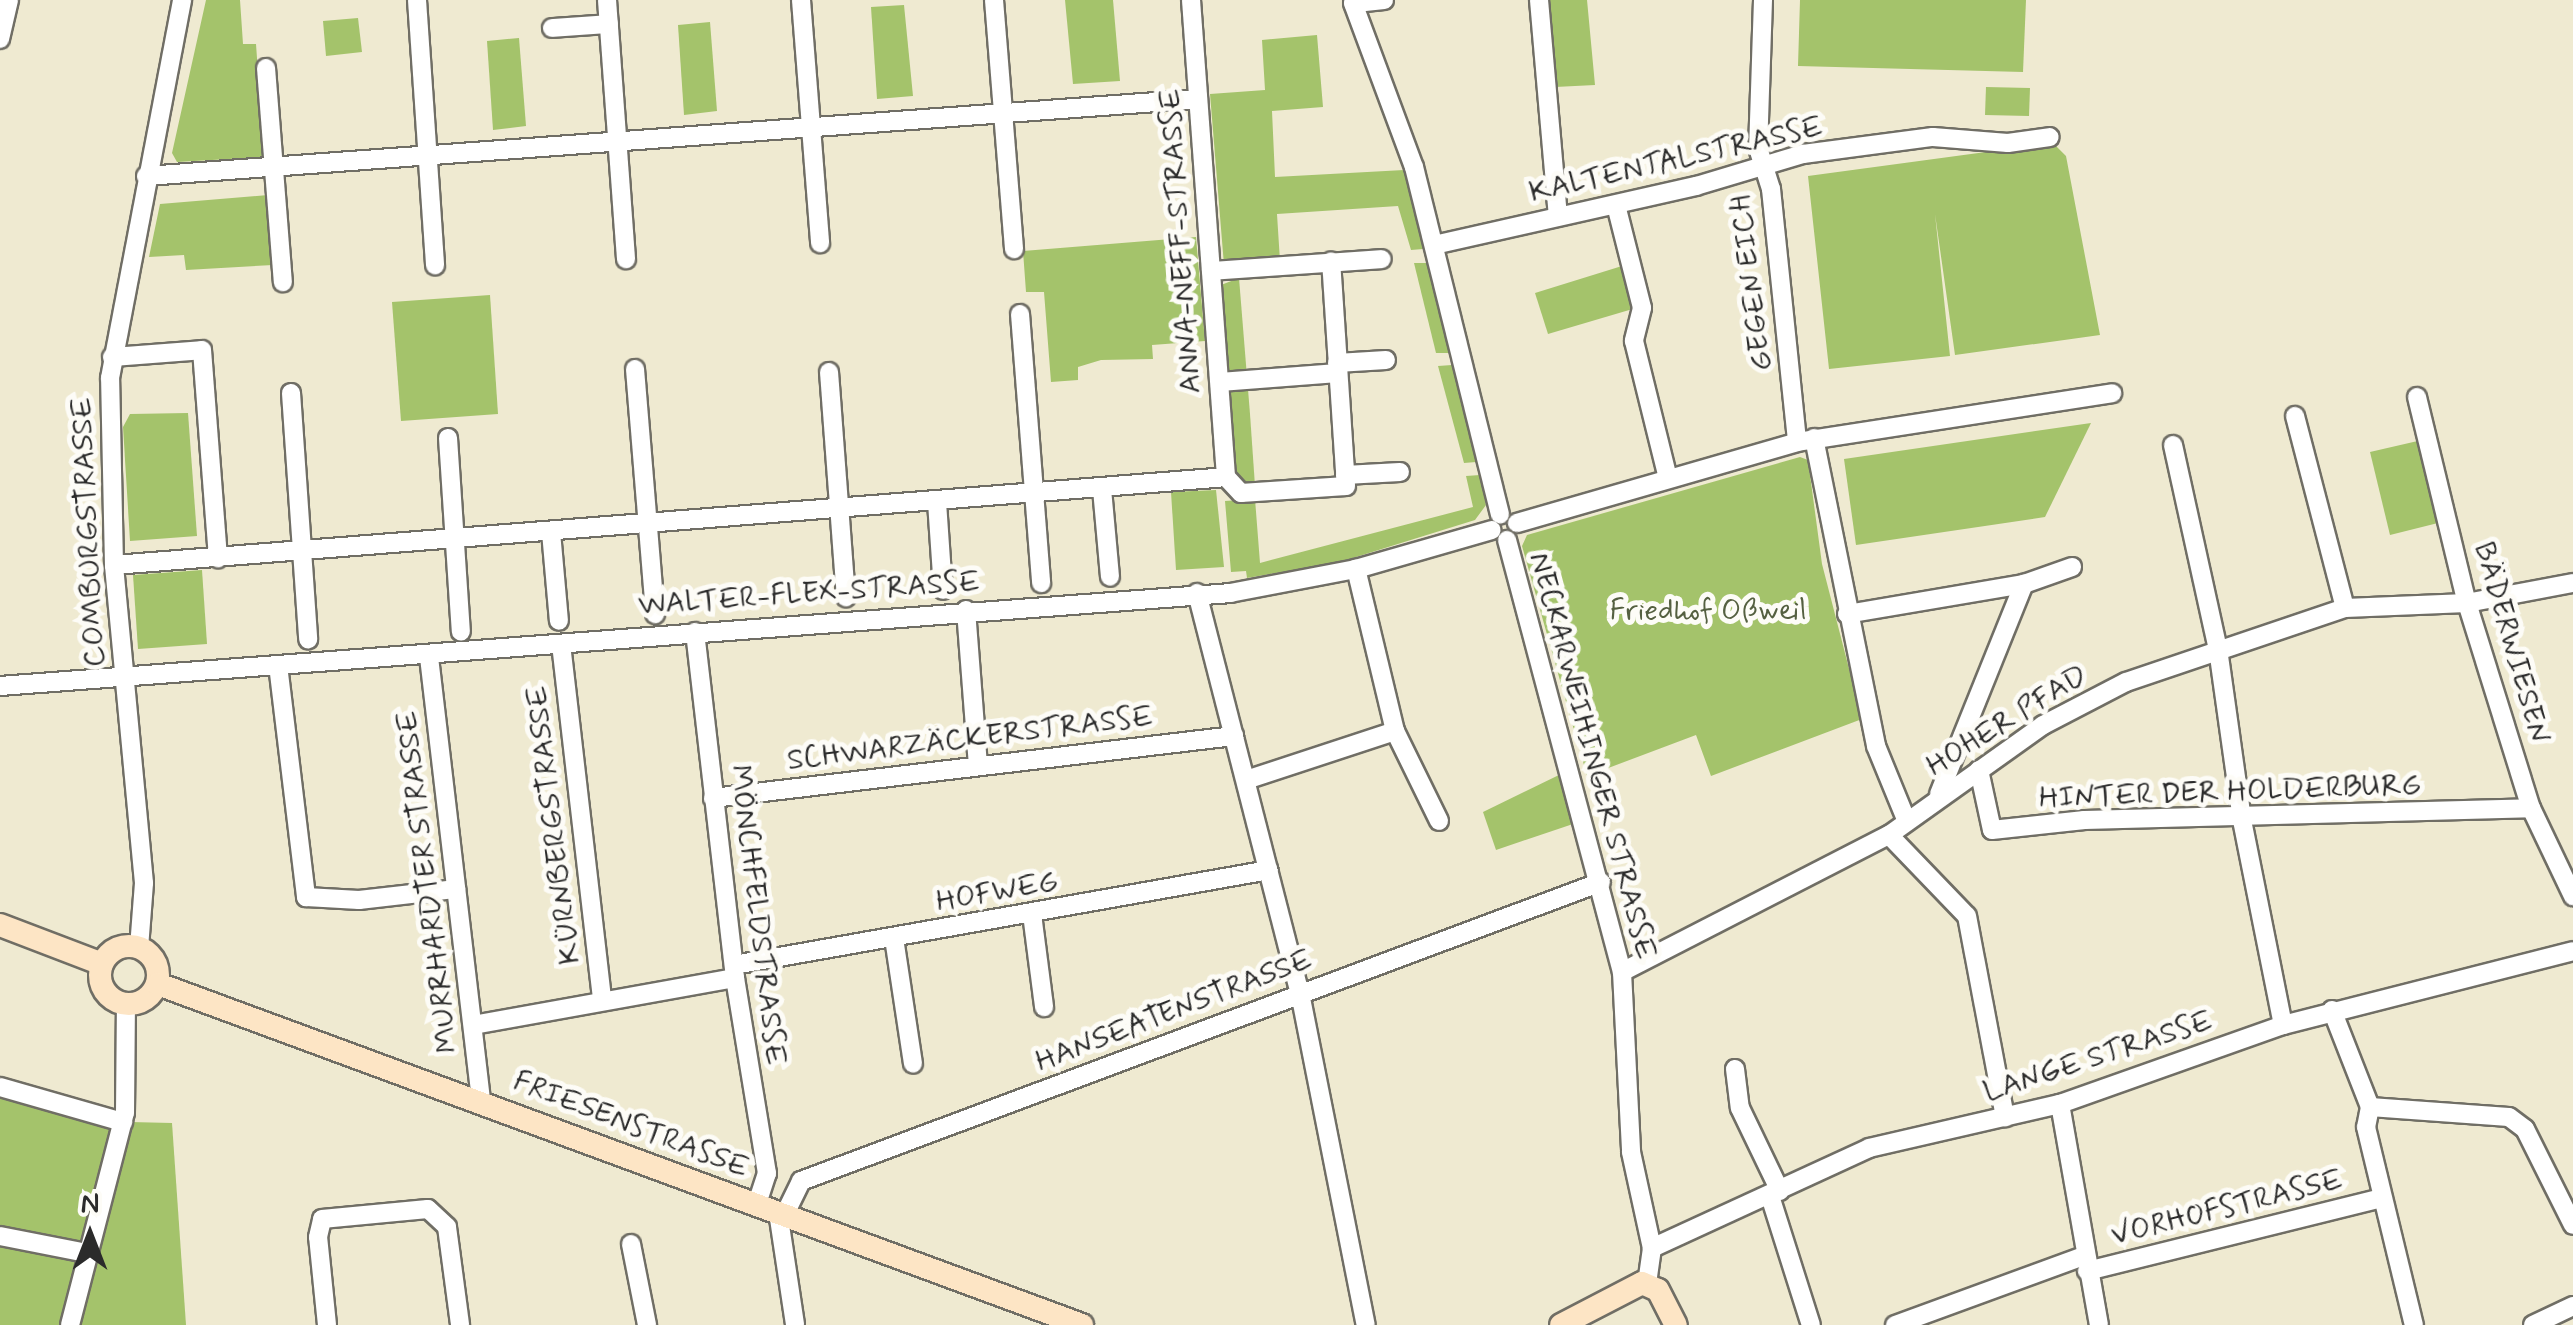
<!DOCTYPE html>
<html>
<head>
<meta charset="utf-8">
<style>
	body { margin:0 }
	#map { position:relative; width:2573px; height:1325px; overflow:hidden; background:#efead1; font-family:Mynerve,sans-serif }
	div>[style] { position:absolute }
	.green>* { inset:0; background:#a4c36b }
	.roads { filter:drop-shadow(2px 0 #706e65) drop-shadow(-2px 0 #706e65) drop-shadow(0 2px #706e65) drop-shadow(0 -2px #706e65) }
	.street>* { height:18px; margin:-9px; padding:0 9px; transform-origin:9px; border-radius:9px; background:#fff }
	.secondary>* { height:22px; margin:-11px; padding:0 11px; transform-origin:11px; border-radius:11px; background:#fde5c5 }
	.secondary>.ring { margin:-11px; padding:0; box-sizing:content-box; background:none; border:22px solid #fde5c5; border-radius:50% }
	span { translate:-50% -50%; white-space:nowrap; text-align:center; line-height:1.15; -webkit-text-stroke:10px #fdfcf7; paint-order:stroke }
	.street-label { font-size:30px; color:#2b2b2b }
	.park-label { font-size:30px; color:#556041 }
	.north { position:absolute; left:40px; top:1185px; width:100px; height:100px; -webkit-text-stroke:8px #fdfcf7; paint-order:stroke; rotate:0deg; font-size:28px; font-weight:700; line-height:40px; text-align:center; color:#2b2b2b }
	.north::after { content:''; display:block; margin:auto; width:35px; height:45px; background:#2b2b2b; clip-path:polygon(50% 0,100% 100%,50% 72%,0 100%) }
</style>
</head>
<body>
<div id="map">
	<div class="green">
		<div style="clip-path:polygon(206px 0,240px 0,243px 44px,256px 44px,264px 157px,177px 162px,172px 153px)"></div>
		<div style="clip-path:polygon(1065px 0,1113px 0,1120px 81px,1073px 84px)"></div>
		<div style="clip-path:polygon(1546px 0,1587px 0,1595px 85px,1555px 87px)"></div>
		<div style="clip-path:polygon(1800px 0,2026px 0,2023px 72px,1798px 66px)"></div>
		<div style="clip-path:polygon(904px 5px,913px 96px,877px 99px,871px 7px)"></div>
		<div style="clip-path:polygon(358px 18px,362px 52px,326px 56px,323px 21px)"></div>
		<div style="clip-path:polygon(710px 22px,717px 111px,684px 115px,678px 25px)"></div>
		<div style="clip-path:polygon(1317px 35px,1323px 107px,1272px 111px,1275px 177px,1404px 170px,1423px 249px,1411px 250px,1398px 206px,1277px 214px,1280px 261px,1224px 265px,1210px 94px,1265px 90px,1262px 40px)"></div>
		<div style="clip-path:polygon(519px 38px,526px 126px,493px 130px,487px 41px)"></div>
		<div style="clip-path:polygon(1986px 87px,2030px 88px,2029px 116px,1985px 115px)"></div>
		<div style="clip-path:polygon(2053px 143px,2066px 156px,2100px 335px,1955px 355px,1935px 214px,1950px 356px,1829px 369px,1808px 176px)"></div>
		<div style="clip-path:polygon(268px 195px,273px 265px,186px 270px,184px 255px,149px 257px,160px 204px)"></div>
		<div style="clip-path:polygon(1196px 237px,1205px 341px,1152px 345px,1153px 359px,1101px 360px,1078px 367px,1078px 380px,1051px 382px,1044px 292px,1026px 292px,1023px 251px)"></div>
		<div style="clip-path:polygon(1414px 263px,1427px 263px,1449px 353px,1436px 353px)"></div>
		<div style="clip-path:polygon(1622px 266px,1636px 308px,1548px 334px,1535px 293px)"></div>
		<div style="clip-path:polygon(1239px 278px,1250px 414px,1255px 486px,1236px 479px,1221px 285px)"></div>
		<div style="clip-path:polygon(490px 295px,498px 414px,401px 421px,392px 302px)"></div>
		<div style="clip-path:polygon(1452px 365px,1476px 462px,1464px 463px,1438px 366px)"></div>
		<div style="clip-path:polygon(188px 413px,197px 536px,130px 541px,123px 427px,130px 414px)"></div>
		<div style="clip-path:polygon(2091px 423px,2045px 517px,1856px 545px,1844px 459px)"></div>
		<div style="clip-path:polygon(2422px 440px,2442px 522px,2390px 535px,2370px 452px)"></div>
		<div style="clip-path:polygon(1800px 457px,1808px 460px,1822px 564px,1862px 719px,1711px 776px,1696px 735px,1587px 776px,1522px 546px,1527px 535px)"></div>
		<div style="clip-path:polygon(1480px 475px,1486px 505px,1475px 520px,1340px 562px,1247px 578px,1246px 571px,1231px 572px,1225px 501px,1255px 499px,1260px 563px,1473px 507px,1466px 476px)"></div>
		<div style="clip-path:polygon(1216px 490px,1224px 567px,1176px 570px,1171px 492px)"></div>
		<div style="clip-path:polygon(202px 570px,207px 644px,138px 649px,133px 575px)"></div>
		<div style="clip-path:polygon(1559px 775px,1573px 824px,1496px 850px,1483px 812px)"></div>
		<div style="clip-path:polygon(0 1088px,123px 1122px,70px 1325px,0 1325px)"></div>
		<div style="clip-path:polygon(130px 1122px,172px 1123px,186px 1325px,80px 1325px)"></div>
	</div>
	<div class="roads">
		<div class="street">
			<div style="left:417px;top:0;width:266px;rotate:86.1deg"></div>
			<div style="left:607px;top:0;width:260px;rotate:85.8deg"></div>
			<div style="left:801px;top:0;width:244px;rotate:85.5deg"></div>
			<div style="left:994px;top:0;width:250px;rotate:85.4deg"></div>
			<div style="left:1191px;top:0;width:478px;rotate:85.8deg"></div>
			<div style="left:1384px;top:0;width:31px;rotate:174deg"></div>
			<div style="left:1353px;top:3px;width:175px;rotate:69.6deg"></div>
			<div style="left:1414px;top:167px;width:358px;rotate:76.1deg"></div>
			<div style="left:1539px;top:0;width:217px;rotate:85deg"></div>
			<div style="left:1763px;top:0;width:148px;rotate:91.9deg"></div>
			<div style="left:1758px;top:148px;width:43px;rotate:72.4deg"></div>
			<div style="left:1771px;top:189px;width:254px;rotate:84.1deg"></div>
			<div style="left:552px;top:28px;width:57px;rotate:-4deg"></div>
			<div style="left:0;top:39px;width:40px;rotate:-77deg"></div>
			<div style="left:266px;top:68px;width:215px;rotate:85.5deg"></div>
			<div style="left:146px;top:176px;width:1055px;rotate:-4.19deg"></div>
			<div style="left:1616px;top:205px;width:106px;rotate:75.8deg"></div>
			<div style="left:1642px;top:308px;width:34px;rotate:104deg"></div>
			<div style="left:1634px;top:341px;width:141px;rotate:76.1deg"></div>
			<div style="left:1434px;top:245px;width:269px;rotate:-12.7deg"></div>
			<div style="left:1696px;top:186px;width:112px;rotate:-16.7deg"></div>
			<div style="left:1803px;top:154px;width:131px;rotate:-7.5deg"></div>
			<div style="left:1933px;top:137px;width:75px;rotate:4.6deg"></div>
			<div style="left:2008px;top:143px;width:42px;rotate:-8.1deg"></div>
			<div style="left:1211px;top:271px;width:171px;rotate:-4deg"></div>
			<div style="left:1020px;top:314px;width:270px;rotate:85.5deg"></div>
			<div style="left:112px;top:357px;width:90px;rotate:-4.4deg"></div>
			<div style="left:202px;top:350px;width:209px;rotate:85.6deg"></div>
			<div style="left:1337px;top:363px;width:49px;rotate:-3.5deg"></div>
			<div style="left:635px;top:369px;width:246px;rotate:85.3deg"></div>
			<div style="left:829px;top:372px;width:226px;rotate:85.7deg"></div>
			<div style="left:1220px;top:382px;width:118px;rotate:-4.4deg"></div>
			<div style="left:291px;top:393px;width:247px;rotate:86deg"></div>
			<div style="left:2417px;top:397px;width:212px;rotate:76.4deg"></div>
			<div style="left:2467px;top:603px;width:215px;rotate:72.7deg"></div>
			<div style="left:2531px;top:808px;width:98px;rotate:64.5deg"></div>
			<div style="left:2295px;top:416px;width:198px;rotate:75.4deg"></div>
			<div style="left:448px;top:438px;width:194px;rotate:86.2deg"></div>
			<div style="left:1814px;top:438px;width:314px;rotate:78.6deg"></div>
			<div style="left:1876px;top:746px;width:79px;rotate:67.7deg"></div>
			<div style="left:2173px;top:445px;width:209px;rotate:77.6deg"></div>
			<div style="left:2218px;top:649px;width:173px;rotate:82deg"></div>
			<div style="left:2242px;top:820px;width:209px;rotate:78.7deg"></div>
			<div style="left:1345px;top:475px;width:55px;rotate:-3.1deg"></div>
			<div style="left:1226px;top:477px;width:22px;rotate:47deg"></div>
			<div style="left:1241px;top:493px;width:105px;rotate:-3.8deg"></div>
			<div style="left:1346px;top:486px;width:225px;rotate:-93.8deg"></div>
			<div style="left:1102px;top:489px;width:88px;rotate:84.8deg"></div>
			<div style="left:937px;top:502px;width:88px;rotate:86.1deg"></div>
			<div style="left:1517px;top:523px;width:291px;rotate:-16.1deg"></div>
			<div style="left:1797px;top:442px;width:319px;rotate:-8.8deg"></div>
			<div style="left:551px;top:532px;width:89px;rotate:84.9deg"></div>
			<div style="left:1507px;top:540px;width:447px;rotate:75.1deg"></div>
			<div style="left:1622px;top:972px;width:180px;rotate:87.1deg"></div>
			<div style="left:1631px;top:1152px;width:98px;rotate:77.7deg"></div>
			<div style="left:1652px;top:1248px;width:36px;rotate:98deg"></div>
			<div style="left:114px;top:565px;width:1115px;rotate:-4.52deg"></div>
			<div style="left:1197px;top:593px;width:413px;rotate:75.6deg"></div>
			<div style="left:1300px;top:993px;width:338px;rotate:78.8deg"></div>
			<div style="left:966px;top:610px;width:155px;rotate:85.6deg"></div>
			<div style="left:1847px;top:614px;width:180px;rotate:-9.6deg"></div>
			<div style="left:2024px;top:584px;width:51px;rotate:-19.5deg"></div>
			<div style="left:695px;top:632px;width:348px;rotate:83.4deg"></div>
			<div style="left:735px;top:978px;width:198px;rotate:80.7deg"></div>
			<div style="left:767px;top:1173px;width:33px;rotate:108deg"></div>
			<div style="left:561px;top:644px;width:358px;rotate:83.4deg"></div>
			<div style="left:429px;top:657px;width:446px;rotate:83.3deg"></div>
			<div style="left:278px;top:665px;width:234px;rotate:83.1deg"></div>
			<div style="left:306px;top:897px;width:53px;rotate:3.2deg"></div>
			<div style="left:359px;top:900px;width:98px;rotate:-6.5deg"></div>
			<div style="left:0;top:686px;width:1234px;rotate:-4.32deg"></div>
			<div style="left:1230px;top:593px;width:128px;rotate:-10.8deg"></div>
			<div style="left:1356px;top:569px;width:141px;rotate:-16deg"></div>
			<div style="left:1395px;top:731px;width:100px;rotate:63.9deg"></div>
			<div style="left:1979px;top:770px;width:61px;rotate:77.8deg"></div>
			<div style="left:1992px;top:830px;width:93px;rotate:-6.2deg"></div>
			<div style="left:2084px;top:820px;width:447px;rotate:-1.5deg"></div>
			<div style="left:1246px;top:780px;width:157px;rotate:-18.2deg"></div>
			<div style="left:1395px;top:731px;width:167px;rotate:-103.5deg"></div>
			<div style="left:1939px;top:794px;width:227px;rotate:-68deg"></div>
			<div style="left:713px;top:798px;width:525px;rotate:-6.79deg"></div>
			<div style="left:1889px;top:835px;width:112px;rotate:46.1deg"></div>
			<div style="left:1967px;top:916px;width:205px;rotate:79.3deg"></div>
			<div style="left:1032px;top:914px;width:94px;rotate:82.6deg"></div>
			<div style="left:894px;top:938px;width:127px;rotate:81.4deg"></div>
			<div style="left:139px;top:948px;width:65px;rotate:-85.6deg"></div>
			<div style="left:144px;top:883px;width:319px;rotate:-95.4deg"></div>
			<div style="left:114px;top:565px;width:187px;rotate:-91.2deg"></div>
			<div style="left:110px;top:378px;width:385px;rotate:-79.2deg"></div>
			<div style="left:734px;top:965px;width:543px;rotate:-10.07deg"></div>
			<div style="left:1622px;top:972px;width:300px;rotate:-27.2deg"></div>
			<div style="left:1889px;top:835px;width:189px;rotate:-35.5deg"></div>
			<div style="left:2043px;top:725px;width:93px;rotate:-27.4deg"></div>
			<div style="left:2126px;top:682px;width:231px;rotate:-18.7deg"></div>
			<div style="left:2345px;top:608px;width:122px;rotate:-2.3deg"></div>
			<div style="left:2467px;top:603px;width:108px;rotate:-10.7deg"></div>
			<div style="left:2332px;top:1010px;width:104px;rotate:68.6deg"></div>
			<div style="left:2370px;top:1107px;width:20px;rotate:101deg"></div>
			<div style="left:2366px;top:1127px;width:204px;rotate:76.4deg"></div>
			<div style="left:473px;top:1025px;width:266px;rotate:-10.2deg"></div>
			<div style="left:1735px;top:1069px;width:39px;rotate:83deg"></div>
			<div style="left:1740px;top:1108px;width:92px;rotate:64.3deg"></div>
			<div style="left:0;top:1087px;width:128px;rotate:15.9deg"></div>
			<div style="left:2060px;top:1104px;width:224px;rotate:80deg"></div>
			<div style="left:2370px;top:1107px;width:139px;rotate:4.1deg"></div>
			<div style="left:2509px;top:1117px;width:20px;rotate:37deg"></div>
			<div style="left:2525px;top:1129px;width:107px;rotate:63.4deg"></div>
			<div style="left:1770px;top:1196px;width:135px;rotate:72.4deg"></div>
			<div style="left:778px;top:1212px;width:114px;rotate:81.4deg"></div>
			<div style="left:785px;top:1214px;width:37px;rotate:-64deg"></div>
			<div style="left:801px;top:1181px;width:854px;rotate:-20.49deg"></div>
			<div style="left:0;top:1236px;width:89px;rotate:11.1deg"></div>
			<div style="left:631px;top:1244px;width:83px;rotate:78.8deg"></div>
			<div style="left:1652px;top:1248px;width:239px;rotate:-24.7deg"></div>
			<div style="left:1869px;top:1148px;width:196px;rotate:-13deg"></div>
			<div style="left:2060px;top:1104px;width:237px;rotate:-19.5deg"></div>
			<div style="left:2283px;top:1025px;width:299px;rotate:-14.3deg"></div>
			<div style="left:2087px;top:1271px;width:303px;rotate:-13.9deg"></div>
			<div style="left:70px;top:1325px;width:219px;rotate:-75.5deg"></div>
			<div style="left:125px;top:1113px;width:109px;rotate:-89.5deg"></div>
			<div style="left:327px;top:1325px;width:88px;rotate:-95.8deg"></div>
			<div style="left:318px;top:1237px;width:18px;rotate:-77deg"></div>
			<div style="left:322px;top:1219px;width:106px;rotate:-5.4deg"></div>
			<div style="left:428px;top:1209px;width:26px;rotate:43deg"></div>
			<div style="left:447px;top:1227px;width:99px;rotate:82.4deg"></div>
			<div style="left:1895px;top:1325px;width:201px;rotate:-20.1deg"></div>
			<div style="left:2533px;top:1325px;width:44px;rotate:-25.4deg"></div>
		</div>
		<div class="secondary">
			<div style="left:0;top:925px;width:109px;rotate:20.9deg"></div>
			<div class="ring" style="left:100px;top:946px;width:36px;height:36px"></div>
			<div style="left:158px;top:984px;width:985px;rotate:20.26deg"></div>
			<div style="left:1561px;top:1325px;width:91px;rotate:-27.4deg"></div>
			<div style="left:1642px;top:1283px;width:17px;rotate:24deg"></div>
			<div style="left:1658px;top:1290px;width:39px;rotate:63deg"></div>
		</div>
	</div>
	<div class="street-label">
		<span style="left:1676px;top:160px;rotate:-13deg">KALTENTALSTRASSE</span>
		<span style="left:1181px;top:241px;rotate:-94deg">ANNA-NEFF-STRASSE</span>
		<span style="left:1752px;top:283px;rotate:-97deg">GEGEN EICH</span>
		<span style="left:89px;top:532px;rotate:-93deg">COMBURGSTRASSE</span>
		<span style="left:809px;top:594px;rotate:-4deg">WALTER-FLEX-STRASSE</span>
		<span style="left:2511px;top:643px;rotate:74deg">BÄDERWIESEN</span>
		<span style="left:2007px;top:721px;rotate:-32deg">HOHER PFAD</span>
		<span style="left:970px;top:739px;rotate:-7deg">SCHWARZÄCKERSTRASSE</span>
		<span style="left:1592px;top:756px;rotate:75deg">NECKARWEIHINGER STRASSE</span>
		<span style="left:2230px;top:792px;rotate:-2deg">HINTER DER HOLDERBURG</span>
		<span style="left:554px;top:825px;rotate:-97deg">KÜRNBERGSTRASSE</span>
		<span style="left:428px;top:882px;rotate:-97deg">MURRHARDTER STRASSE</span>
		<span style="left:997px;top:892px;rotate:-10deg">HOFWEG</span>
		<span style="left:757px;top:915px;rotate:83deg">MÖNCHFELDSTRASSE</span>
		<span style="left:1174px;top:1011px;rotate:-21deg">HANSEATENSTRASSE</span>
		<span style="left:2098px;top:1057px;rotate:-18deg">LANGE STRASSE</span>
		<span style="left:631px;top:1125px;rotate:21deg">FRIESENSTRASSE</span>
		<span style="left:2227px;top:1208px;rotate:-14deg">VORHOFSTRASSE</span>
	</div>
	<div class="park-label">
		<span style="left:1708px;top:611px">Friedhof Oßweil</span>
	</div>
	<div class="north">N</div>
</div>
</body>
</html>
